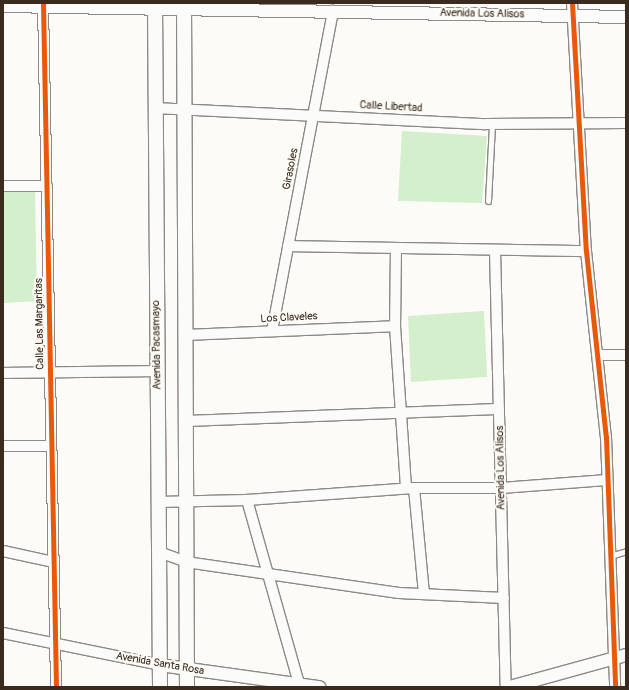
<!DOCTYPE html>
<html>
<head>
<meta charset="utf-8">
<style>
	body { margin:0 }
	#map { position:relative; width:629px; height:690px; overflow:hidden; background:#fcfbf8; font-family:Pangolin,sans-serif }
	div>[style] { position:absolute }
	.green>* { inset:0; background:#d3efcb }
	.roads { filter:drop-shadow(1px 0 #8d8985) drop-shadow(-1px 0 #8d8985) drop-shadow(0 1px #8d8985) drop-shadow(0 -1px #8d8985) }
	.service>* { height:5px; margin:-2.5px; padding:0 2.5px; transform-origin:2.5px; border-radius:2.5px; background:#fbfbf9 }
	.minor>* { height:10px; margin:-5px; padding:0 5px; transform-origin:5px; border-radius:5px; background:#fbfbf9 }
	.tertiary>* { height:12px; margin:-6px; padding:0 6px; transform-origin:6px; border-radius:6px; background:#fbfbf9 }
	.secondary>* { height:14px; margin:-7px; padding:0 7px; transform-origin:7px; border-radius:7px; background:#fbfbf9 }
	.cycleway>* { height:5px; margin:-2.5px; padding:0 2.5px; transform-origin:2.5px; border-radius:2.5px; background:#e8590c }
	span { translate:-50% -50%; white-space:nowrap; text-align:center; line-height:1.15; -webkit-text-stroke:4px #fdfcf7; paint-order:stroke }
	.street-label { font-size:11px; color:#3b2a1e }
	.frame { position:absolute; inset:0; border:4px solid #3b2a1e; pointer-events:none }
</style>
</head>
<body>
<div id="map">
	<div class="green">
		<div style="clip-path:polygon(402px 131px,487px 136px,482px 203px,398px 201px)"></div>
		<div style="clip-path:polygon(3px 190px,35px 191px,37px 301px,3px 303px)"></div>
		<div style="clip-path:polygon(484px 311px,487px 377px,411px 382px,408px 316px)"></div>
	</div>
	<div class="roads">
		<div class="service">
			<div style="left:488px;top:201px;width:77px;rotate:-87deg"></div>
			<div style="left:610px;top:556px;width:17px;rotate:-17deg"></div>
		</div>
		<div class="minor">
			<div style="left:43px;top:3px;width:684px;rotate:88.91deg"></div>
			<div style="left:572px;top:3px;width:248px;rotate:86.8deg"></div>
			<div style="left:586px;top:251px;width:187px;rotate:83.9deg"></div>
			<div style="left:606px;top:437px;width:250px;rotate:87.9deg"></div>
			<div style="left:154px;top:108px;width:332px;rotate:2.8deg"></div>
			<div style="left:486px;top:124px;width:140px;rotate:-0.4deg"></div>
			<div style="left:3px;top:186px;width:44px"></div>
			<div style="left:288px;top:246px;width:298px;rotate:1deg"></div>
			<div style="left:396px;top:248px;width:78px;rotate:90.7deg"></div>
			<div style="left:395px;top:326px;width:162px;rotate:86.1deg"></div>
			<div style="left:495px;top:250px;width:437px;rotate:88.6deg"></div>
			<div style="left:272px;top:331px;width:326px;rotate:-79.2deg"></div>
			<div style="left:184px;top:335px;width:211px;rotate:-2.4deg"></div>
			<div style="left:598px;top:355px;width:28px"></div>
			<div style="left:3px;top:373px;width:154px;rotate:-0.7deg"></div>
			<div style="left:185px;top:421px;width:314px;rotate:-2.2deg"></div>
			<div style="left:3px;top:446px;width:48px"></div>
			<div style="left:414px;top:488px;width:106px;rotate:84.6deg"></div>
			<div style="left:247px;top:500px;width:194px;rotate:74.2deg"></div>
			<div style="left:158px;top:502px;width:89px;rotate:-1.3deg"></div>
			<div style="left:247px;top:500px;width:167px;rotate:-4.1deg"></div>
			<div style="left:414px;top:488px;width:87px"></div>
			<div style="left:501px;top:488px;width:106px;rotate:-4.3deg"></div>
			<div style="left:3px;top:551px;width:51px;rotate:12.4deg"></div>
			<div style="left:159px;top:552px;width:29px;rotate:20deg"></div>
			<div style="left:186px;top:562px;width:215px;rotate:8.3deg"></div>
			<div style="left:399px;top:593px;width:105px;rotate:2.7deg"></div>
			<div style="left:3px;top:633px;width:160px;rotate:11.5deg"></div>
		</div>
		<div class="tertiary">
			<div style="left:3px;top:6px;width:623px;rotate:1.01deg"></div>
			<div style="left:160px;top:665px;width:161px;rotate:7.9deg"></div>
			<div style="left:510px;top:687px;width:120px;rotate:-15.4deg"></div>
		</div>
		<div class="secondary">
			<div style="left:155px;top:3px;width:684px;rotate:89.58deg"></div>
			<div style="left:184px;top:3px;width:684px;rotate:89.75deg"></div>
		</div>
	</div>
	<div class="cycleway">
		<div style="left:43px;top:3px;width:684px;rotate:88.91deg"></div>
		<div style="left:572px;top:3px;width:248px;rotate:86.8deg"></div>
		<div style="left:586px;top:251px;width:187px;rotate:83.9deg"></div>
		<div style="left:606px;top:437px;width:250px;rotate:87.9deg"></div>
	</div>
	<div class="street-label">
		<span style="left:482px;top:14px;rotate:1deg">Avenida Los Alisos</span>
		<span style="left:391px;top:107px;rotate:3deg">Calle Libertad</span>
		<span style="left:291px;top:169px;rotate:-79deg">Girasoles</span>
		<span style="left:289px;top:318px;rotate:-3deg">Los Claveles</span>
		<span style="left:40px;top:324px;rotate:-91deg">Calle Las Margaritas</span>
		<span style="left:157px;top:345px;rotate:-91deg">Avenida Pacasmayo</span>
		<span style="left:501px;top:468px;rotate:-91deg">Avenida Los Alisos</span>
		<span style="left:160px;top:664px;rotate:10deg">Avenida Santa Rosa</span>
	</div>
	<div class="frame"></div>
</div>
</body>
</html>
